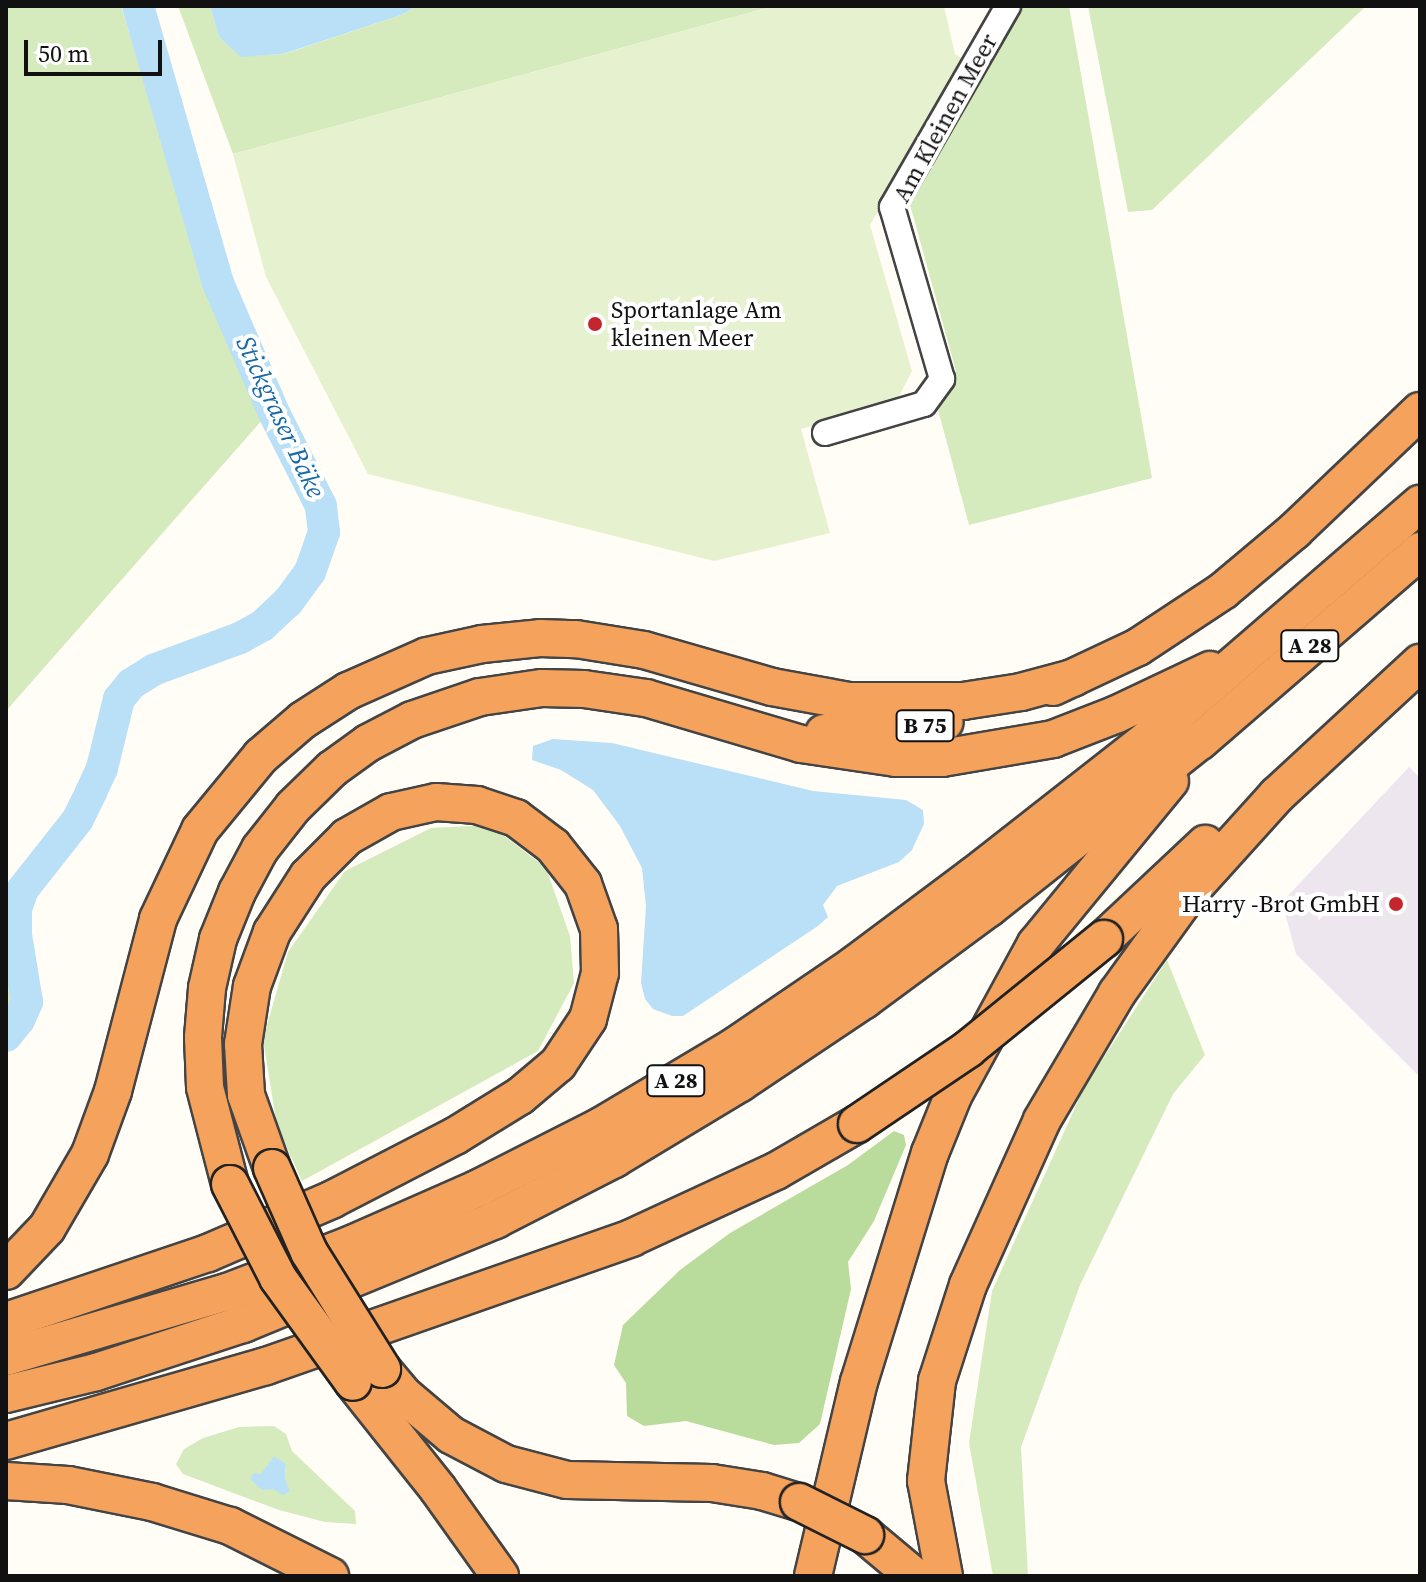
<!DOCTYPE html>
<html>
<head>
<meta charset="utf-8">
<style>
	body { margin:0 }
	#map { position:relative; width:1426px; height:1582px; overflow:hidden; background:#fffdf5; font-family:"Source Serif 4",serif }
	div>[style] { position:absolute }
	.industrial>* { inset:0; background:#eee6ef }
	.green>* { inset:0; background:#d5ebbd }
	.forest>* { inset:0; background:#b9dc9c }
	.pitch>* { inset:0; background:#e6f2cf }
	.water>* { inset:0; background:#b9e0f7 }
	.river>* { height:32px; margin:-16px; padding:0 16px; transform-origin:16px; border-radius:16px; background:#b9e0f7 }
	.roads { filter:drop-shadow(2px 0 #444) drop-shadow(-2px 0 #444) drop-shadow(0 2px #444) drop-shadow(0 -2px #444) }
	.minor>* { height:24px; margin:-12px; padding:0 12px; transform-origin:12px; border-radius:12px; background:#fff }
	.highway>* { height:36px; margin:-18px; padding:0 18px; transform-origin:18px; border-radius:18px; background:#f5a25d }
	.bridges { filter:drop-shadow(2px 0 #222) drop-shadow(-2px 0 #222) drop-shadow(0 2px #222) drop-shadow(0 -2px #222) }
	.highway-bridge>* { height:36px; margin:-18px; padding:0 18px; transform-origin:18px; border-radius:18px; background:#f5a25d }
	.dots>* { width:22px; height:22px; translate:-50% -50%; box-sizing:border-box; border:4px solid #fff; border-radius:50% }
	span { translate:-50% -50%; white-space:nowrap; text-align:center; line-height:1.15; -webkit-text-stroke:8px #fff; paint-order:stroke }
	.shield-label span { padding:2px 6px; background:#fff; border:2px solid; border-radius:6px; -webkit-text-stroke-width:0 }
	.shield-label { font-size:22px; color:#111; font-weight:700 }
	.street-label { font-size:24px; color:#111 }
	.poi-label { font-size:24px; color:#111 }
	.left { translate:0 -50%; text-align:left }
	.right { translate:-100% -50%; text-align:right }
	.water-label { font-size:26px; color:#1768a6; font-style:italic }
	.frame { position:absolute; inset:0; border:8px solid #111; pointer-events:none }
	.scale { position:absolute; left:24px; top:40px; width:138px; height:36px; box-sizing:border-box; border:4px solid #111; border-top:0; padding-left:10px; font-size:24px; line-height:28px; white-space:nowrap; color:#111; -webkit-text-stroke:6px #fff; paint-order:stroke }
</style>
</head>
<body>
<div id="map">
	<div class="industrial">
		<div style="clip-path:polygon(1409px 767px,1420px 778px,1420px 1077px,1296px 954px,1282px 902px)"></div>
	</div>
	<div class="green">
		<div style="clip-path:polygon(6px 6px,121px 6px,212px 302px,270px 411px,6px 711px)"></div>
		<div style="clip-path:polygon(178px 6px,210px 6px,219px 37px,242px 56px,284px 54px,401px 15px,418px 6px,774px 6px,233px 154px)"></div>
		<div style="clip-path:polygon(1024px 6px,1069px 6px,1152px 478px,969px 525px,937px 406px,956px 371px,909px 201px)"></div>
		<div style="clip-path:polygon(1088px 6px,1366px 6px,1152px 210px,1128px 212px)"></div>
		<div style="clip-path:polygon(490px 825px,546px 868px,570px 936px,574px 983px,538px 1051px,302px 1181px,277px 1126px,263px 1039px,288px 952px,345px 871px,431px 828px)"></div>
		<div style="clip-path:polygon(6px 910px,16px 970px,17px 1003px,6px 1024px)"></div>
		<div style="clip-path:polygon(1167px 960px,1205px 1055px,1173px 1094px,1080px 1285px,1021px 1447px,1028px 1576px,993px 1576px,969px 1443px,992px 1291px,1084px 1088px)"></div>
		<div style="clip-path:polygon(evenodd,274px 1426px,286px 1434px,292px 1451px,355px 1511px,356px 1524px,325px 1522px,279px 1510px,183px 1474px,176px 1464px,184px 1449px,203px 1438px,239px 1427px,274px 1426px,286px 1464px,285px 1479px,262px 1490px,258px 1485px,265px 1470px,286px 1464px)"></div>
	</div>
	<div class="forest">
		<div style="clip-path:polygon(894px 1131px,904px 1135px,906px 1145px,874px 1221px,848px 1262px,851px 1289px,820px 1424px,799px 1443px,774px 1445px,686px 1421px,644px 1426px,627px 1416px,626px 1383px,614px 1365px,623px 1325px,680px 1270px,730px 1233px,848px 1165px)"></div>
	</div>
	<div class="pitch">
		<div style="clip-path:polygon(774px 6px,944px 6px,955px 54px,966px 60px,870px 225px,912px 371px,895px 404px,801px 429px,830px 533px,714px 561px,368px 474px,266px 277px,233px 154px)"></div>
	</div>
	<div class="water">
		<div style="clip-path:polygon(210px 6px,418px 6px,401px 15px,283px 54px,241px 57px,219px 37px)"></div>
		<div style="clip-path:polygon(553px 739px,612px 743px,813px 791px,906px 800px,923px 810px,924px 824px,912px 850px,899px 862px,837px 886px,823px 905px,828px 917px,818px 926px,683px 1016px,672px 1016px,653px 1009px,645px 999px,641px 983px,646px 906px,642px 868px,620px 826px,593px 790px,561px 770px,532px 760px,533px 746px)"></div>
		<div style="clip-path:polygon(274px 1456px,286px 1464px,285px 1479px,290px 1491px,283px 1495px,273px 1489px,262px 1490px,250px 1479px,254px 1473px,261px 1474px)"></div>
	</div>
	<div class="river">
		<div style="left:6px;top:1036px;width:21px;rotate:-51deg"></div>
		<div style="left:19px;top:1020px;width:20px;rotate:-66deg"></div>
		<div style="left:27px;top:1002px;width:68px;rotate:-99.3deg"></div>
		<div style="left:16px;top:935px;width:26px;rotate:-90deg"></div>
		<div style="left:16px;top:909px;width:21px;rotate:-71deg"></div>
		<div style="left:23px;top:889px;width:89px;rotate:-51.8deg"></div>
		<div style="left:78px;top:819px;width:30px;rotate:-64deg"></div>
		<div style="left:91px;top:792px;width:26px;rotate:-65deg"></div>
		<div style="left:102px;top:768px;width:71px;rotate:-76.2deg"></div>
		<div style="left:119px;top:699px;width:19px;rotate:-51deg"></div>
		<div style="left:131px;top:684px;width:26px;rotate:-32deg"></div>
		<div style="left:153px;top:670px;width:93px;rotate:-20.2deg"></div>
		<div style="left:240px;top:638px;width:26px;rotate:-29deg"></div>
		<div style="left:263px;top:625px;width:34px;rotate:-43deg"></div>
		<div style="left:288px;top:602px;width:37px;rotate:-54deg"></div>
		<div style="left:310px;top:572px;width:42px;rotate:-70.7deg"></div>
		<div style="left:324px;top:532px;width:26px;rotate:-97deg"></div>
		<div style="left:321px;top:506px;width:104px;rotate:-116.8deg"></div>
		<div style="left:274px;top:413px;width:142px;rotate:-113.3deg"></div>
		<div style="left:218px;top:283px;width:288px;rotate:-106.1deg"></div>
	</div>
	<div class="roads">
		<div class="minor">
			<div style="left:825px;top:433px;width:103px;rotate:-16.3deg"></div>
			<div style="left:924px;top:404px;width:31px;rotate:-54deg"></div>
			<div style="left:942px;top:379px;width:179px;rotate:-106.2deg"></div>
			<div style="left:892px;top:207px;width:232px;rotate:-60deg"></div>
		</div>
		<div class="highway">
			<div style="left:1053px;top:687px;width:94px;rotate:-25.2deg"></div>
			<div style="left:1138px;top:647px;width:103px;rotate:-33.5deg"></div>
			<div style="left:1224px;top:590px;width:92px;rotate:-40.1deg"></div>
			<div style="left:1294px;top:531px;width:174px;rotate:-43.6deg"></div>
			<div style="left:824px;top:733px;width:121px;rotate:-5.2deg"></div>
			<div style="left:1104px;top:939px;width:139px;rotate:-43.2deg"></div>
			<div style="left:230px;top:1184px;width:100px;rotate:-104.5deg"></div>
			<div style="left:205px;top:1087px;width:50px;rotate:-92.3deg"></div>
			<div style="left:203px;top:1037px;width:49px;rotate:-85.3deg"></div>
			<div style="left:207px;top:988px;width:50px;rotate:-77.3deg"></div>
			<div style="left:218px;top:939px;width:51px;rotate:-68deg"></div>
			<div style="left:237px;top:892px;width:49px;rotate:-61.9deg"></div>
			<div style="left:260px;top:849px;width:53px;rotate:-51.8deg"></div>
			<div style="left:293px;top:807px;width:54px;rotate:-44.3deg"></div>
			<div style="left:332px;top:769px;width:44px;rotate:-35.8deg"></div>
			<div style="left:368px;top:743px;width:50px;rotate:-27.6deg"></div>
			<div style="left:412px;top:720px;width:72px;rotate:-18.7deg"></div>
			<div style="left:480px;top:697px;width:63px;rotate:-8.3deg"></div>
			<div style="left:542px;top:688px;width:42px;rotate:1.4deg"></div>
			<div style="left:584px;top:689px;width:63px;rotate:8.3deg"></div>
			<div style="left:646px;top:698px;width:162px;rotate:16.5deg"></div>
			<div style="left:801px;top:744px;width:96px;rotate:8.4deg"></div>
			<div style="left:896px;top:758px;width:46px"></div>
			<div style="left:942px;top:758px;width:113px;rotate:-9.7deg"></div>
			<div style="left:1053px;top:739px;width:69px;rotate:-21.3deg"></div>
			<div style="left:1117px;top:714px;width:103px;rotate:-25.3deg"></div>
			<div style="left:6px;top:1271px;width:59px;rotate:-46.4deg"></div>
			<div style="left:47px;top:1228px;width:86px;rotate:-59.8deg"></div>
			<div style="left:90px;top:1154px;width:67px;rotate:-69.9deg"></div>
			<div style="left:113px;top:1091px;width:178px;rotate:-75.3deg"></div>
			<div style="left:158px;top:919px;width:98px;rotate:-64.7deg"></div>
			<div style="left:200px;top:830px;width:96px;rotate:-50.5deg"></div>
			<div style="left:261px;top:756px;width:55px;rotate:-40.6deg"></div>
			<div style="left:303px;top:720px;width:54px;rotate:-32.8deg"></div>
			<div style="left:348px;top:691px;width:86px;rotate:-23.9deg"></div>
			<div style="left:427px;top:656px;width:56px;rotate:-12.3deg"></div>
			<div style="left:482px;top:644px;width:58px;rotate:-5.9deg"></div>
			<div style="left:540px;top:638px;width:36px;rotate:2deg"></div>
			<div style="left:576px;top:639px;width:69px;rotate:9.2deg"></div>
			<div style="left:644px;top:650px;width:133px;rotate:16.1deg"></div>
			<div style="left:772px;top:687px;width:78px;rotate:10.3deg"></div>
			<div style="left:849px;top:701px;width:114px"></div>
			<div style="left:963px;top:701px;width:59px;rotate:-8.8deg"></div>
			<div style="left:1021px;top:692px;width:54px;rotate:-15.1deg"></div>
			<div style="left:6px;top:1321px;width:213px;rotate:-18.6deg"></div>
			<div style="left:208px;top:1253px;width:134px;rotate:-23.3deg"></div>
			<div style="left:331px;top:1200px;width:140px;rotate:-27.3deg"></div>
			<div style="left:455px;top:1136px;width:76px;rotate:-31.6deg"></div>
			<div style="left:520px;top:1096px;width:50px;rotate:-40.1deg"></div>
			<div style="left:558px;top:1064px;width:54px;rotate:-56.3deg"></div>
			<div style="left:588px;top:1019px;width:48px;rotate:-75.4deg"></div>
			<div style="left:600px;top:973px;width:44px;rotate:-91.3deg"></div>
			<div style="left:599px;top:929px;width:48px;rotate:-109.6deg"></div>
			<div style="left:583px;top:884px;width:48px;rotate:-128.3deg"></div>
			<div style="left:553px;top:846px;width:46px;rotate:-142.9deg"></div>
			<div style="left:516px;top:818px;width:41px;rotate:-161.6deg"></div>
			<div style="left:477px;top:805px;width:41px;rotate:-175.8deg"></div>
			<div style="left:436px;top:802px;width:46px;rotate:167.5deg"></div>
			<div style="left:391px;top:812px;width:51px;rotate:150.4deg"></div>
			<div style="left:347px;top:837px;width:55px;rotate:135deg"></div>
			<div style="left:308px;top:876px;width:67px;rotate:122.7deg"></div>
			<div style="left:272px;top:932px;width:58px;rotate:110.3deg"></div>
			<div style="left:252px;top:986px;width:59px;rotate:98.8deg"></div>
			<div style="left:243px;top:1044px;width:51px;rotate:86.6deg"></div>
			<div style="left:246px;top:1095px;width:77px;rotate:70.4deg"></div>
			<div style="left:6px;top:1357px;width:230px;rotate:-16.4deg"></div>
			<div style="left:227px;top:1292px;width:134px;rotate:-21deg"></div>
			<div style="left:352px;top:1244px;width:139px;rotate:-23.8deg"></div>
			<div style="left:479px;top:1188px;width:137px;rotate:-26.9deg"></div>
			<div style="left:601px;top:1126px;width:156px;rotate:-30.8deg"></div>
			<div style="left:735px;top:1046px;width:144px;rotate:-34.2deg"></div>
			<div style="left:854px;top:965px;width:149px;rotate:-36.8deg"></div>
			<div style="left:973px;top:876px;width:225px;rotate:-38.1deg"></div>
			<div style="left:1150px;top:737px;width:357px;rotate:-40.8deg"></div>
			<div style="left:382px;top:1369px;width:35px;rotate:50deg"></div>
			<div style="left:405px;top:1396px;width:60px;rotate:40.3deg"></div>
			<div style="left:451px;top:1435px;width:62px;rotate:27.8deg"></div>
			<div style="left:506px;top:1464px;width:63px;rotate:14.7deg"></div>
			<div style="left:567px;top:1480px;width:145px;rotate:1.2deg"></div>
			<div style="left:712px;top:1483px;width:51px;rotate:9.1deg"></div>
			<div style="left:762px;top:1491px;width:39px;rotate:17deg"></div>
			<div style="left:353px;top:1382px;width:137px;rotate:51.5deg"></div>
			<div style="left:438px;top:1489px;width:107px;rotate:54.5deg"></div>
			<div style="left:6px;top:1394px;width:93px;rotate:-13.7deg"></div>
			<div style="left:96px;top:1372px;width:155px;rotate:-18.1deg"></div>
			<div style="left:243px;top:1324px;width:273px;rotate:-22.4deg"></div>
			<div style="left:495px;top:1220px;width:134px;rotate:-27.1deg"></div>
			<div style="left:614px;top:1159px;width:147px;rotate:-31.1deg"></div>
			<div style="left:740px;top:1083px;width:149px;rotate:-33.8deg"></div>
			<div style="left:864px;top:1000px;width:155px;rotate:-36.4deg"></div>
			<div style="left:989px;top:908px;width:269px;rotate:-38.4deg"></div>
			<div style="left:1200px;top:741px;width:291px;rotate:-40.8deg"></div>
			<div style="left:6px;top:1441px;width:271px;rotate:-16.1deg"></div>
			<div style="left:266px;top:1366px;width:387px;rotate:-19.3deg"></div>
			<div style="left:631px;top:1238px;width:160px;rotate:-24.8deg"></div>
			<div style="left:776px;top:1171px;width:94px;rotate:-30.1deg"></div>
			<div style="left:6px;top:1481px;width:62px;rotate:3.7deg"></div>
			<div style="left:68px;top:1485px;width:86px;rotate:11.4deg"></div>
			<div style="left:152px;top:1502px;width:82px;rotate:17.1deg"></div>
			<div style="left:230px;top:1526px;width:112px;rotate:26.6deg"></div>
			<div style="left:865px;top:1535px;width:64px;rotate:39.9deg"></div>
			<div style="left:813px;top:1576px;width:199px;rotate:-76.7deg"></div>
			<div style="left:859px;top:1382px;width:240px;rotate:-72.8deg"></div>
			<div style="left:930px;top:1153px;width:61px;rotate:-68deg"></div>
			<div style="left:953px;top:1096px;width:173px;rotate:-61.4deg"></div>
			<div style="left:1036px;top:944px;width:211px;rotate:-50.6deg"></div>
			<div style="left:944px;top:1576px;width:97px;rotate:-100.7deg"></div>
			<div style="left:926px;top:1481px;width:101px;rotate:-83.7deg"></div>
			<div style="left:937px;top:1381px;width:101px;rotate:-72.1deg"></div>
			<div style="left:968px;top:1285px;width:181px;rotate:-65.8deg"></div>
			<div style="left:1042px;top:1120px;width:147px;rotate:-59.4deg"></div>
			<div style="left:1117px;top:993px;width:130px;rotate:-54.1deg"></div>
			<div style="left:1193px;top:888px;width:125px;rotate:-47.9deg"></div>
			<div style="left:1277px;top:795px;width:195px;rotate:-42.7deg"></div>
		</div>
	</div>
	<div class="bridges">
		<div class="highway-bridge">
			<div style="left:857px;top:1124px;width:134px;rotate:-34deg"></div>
			<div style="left:968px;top:1049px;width:175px;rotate:-39deg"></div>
			<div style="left:272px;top:1168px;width:92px;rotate:66.2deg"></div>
			<div style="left:309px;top:1252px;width:138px;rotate:58deg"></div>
			<div style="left:230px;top:1184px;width:106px;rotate:62.9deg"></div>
			<div style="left:278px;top:1278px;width:128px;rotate:54.2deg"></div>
			<div style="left:799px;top:1502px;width:74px;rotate:26.6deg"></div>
		</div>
	</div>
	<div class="dots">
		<div style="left:595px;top:324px;background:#c4262e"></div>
		<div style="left:1396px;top:904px;background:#c4262e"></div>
	</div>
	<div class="shield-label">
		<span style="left:1310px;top:646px">A 28</span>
		<span style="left:925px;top:726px">B 75</span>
		<span style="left:676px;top:1081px">A 28</span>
	</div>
	<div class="street-label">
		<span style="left:945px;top:118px;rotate:-61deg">Am Kleinen Meer</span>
	</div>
	<div class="poi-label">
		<span class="left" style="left:611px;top:324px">Sportanlage Am<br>kleinen Meer</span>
		<span class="right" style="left:1380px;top:904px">Harry -Brot GmbH</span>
	</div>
	<div class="water-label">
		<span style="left:280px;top:417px;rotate:65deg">Stickgraser Bäke</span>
	</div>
	<div class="frame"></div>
	<div class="scale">50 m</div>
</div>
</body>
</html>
